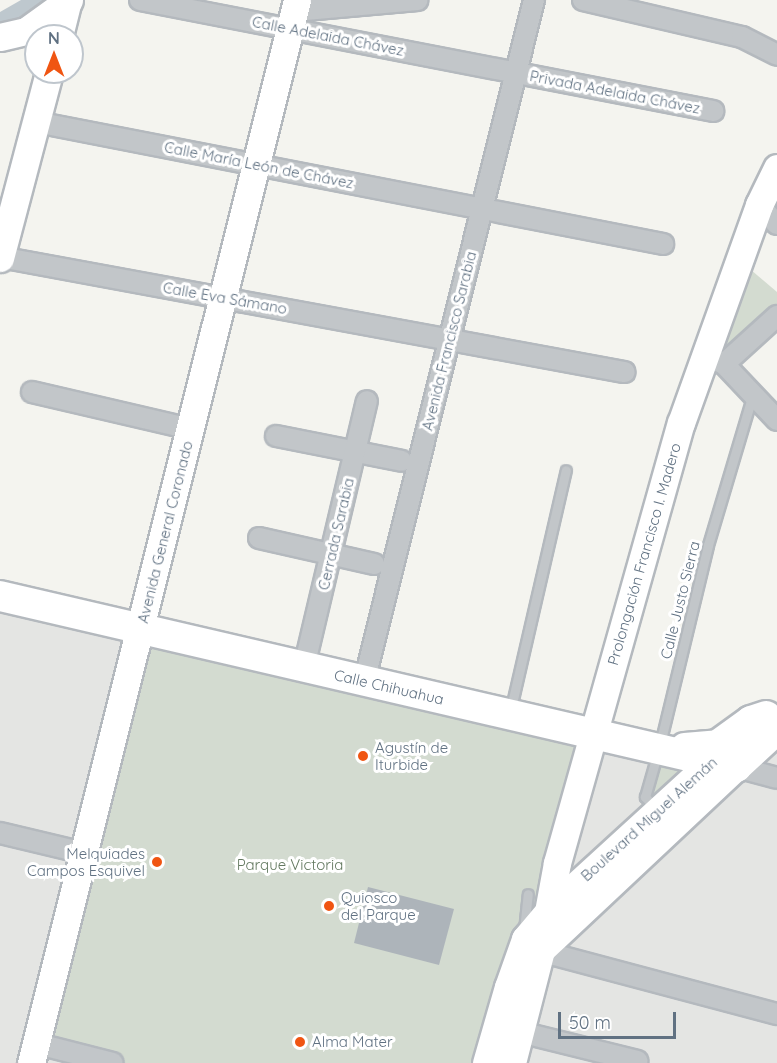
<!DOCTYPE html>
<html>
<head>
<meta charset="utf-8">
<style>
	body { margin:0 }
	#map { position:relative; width:777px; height:1063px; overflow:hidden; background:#f4f4ef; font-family:Quicksand,sans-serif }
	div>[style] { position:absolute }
	.built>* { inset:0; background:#e4e5e3 }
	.green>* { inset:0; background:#d3dbd0 }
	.water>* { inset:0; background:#bec8ce }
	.building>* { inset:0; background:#adb4ba }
	.roads { filter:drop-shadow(2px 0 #b4b9be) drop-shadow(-2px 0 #b4b9be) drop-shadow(0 2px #b4b9be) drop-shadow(0 -2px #b4b9be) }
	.lane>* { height:9px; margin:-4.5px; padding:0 4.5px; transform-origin:4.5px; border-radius:4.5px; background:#c2c6c9 }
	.street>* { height:20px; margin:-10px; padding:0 10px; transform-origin:10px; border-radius:10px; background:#c2c6c9 }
	.secondary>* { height:27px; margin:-13.5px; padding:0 13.5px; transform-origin:13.5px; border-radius:13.5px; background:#fff }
	.primary>* { height:30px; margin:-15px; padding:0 15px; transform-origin:15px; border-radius:15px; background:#fff }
	.dots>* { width:16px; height:16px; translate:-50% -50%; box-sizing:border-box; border:3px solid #fff; border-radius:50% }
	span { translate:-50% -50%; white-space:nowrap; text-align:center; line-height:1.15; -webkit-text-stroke:6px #fff; paint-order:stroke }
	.street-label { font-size:15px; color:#607182 }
	.poi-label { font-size:15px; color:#607182 }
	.left { translate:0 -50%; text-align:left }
	.right { translate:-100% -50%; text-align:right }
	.park-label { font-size:15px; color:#637960 }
	.north { position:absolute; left:24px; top:24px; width:60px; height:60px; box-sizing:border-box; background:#fff; border:2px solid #bfc6cd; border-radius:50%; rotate:0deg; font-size:16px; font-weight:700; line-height:24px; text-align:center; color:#607182 }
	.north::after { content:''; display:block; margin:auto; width:21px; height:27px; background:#f05512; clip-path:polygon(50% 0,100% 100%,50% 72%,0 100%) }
	.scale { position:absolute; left:558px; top:1012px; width:118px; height:27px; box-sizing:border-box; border:3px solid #607182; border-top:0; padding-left:8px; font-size:18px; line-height:21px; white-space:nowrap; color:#607182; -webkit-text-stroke:4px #fff; paint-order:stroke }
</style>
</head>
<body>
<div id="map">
	<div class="built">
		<div style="clip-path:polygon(0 598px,750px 770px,777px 746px,777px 1063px,0 1063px)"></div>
	</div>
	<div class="green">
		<div style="clip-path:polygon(737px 258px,777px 292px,777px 325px,732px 369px,703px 355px)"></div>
		<div style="clip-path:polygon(144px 626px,600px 736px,495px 1063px,115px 1063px,40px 1044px)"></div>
		<div style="clip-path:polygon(662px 751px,712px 765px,663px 812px,648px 795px)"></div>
	</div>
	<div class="water">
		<div style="clip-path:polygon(21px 0,59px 0,0 33px,0 12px)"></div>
	</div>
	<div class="building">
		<div style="clip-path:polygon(368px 887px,454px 909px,439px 965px,354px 943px)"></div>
	</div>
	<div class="roads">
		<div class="lane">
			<div style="left:510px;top:712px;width:248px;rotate:-77deg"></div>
			<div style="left:656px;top:808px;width:16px;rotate:-135deg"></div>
			<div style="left:645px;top:797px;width:51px;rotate:-74.1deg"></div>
			<div style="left:659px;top:748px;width:209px;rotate:-76.4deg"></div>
			<div style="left:708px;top:545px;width:158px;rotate:-73.4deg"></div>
			<div style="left:524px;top:930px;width:36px;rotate:-84deg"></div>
		</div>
		<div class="street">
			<div style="left:140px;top:0;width:584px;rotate:10.96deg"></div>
			<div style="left:583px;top:0;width:163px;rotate:13.1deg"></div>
			<div style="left:742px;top:37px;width:39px;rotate:27deg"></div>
			<div style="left:294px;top:11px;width:124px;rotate:-5.1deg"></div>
			<div style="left:36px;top:122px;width:639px;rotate:11.01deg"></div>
			<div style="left:759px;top:205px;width:26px;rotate:47deg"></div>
			<div style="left:0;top:257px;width:635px;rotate:10.44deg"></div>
			<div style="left:705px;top:355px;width:21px;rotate:25deg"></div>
			<div style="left:724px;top:364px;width:77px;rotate:46.6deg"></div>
			<div style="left:724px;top:364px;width:72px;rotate:-42.2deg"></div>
			<div style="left:32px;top:392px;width:163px;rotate:13.1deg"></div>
			<div style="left:276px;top:436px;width:128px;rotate:11.2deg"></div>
			<div style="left:259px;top:538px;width:118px;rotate:12.7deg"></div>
			<div style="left:304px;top:667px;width:273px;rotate:-76.7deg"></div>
			<div style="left:364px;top:682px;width:703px;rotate:-76deg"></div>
			<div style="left:736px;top:767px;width:42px;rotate:15deg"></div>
			<div style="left:0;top:833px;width:86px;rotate:13.4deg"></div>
			<div style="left:532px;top:944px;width:25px;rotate:26deg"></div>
			<div style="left:555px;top:955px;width:230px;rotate:14.9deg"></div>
			<div style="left:520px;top:1032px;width:121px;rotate:13.9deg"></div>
			<div style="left:38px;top:1044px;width:77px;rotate:14.2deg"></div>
		</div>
		<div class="secondary">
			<div style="left:59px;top:36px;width:34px;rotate:-76deg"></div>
			<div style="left:0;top:37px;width:27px;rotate:-13deg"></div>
			<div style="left:26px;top:31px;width:53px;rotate:-35.8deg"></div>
			<div style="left:0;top:258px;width:192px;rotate:-75.2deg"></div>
			<div style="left:542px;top:949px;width:266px;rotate:-43.2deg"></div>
			<div style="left:31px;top:1063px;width:1096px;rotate:-75.95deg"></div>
			<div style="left:486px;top:1063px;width:79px;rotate:-73.9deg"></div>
			<div style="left:508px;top:987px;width:51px;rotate:-70.5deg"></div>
			<div style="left:525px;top:939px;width:39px;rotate:-50deg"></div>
			<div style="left:550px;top:909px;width:219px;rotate:-42.4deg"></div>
			<div style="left:512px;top:1063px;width:117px;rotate:-75.6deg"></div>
			<div style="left:541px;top:950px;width:88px;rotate:-79.6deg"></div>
			<div style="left:557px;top:863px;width:457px;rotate:-74.3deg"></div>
			<div style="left:681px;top:423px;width:232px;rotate:-70.3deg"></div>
			<div style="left:759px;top:205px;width:41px;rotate:-64.1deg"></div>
		</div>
		<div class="primary">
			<div style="left:0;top:596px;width:756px;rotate:13.08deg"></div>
			<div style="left:736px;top:767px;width:56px;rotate:-42.8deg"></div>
			<div style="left:685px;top:748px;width:33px;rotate:-5deg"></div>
			<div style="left:718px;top:745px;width:41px;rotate:-36deg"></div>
			<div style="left:751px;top:721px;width:16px;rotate:-18deg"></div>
		</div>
	</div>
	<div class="dots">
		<div style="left:363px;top:756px;background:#f05512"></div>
		<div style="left:157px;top:862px;background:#f05512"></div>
		<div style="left:329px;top:906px;background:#f05512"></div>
		<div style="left:300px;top:1042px;background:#f05512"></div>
	</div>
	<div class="street-label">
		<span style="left:328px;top:36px;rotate:11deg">Calle Adelaida Chávez</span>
		<span style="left:615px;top:92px;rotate:11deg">Privada Adelaida Chávez</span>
		<span style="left:259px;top:165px;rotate:11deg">Calle María León de Chávez</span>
		<span style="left:225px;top:298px;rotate:10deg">Calle Eva Sámano</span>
		<span style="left:449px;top:341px;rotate:-76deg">Avenida Francisco Sarabia</span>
		<span style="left:165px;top:532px;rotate:-76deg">Avenida General Coronado</span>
		<span style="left:336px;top:534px;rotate:-77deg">Cerrada Sarabia</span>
		<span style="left:644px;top:554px;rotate:-74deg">Prolongación Francisco I. Madero</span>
		<span style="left:680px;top:600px;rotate:-76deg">Calle Justo Sierra</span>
		<span style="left:389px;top:687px;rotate:13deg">Calle Chihuahua</span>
		<span style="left:649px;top:819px;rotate:-42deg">Boulevard Miguel Alemán</span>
	</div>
	<div class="poi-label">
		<span class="left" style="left:375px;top:756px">Agustín de<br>Iturbide</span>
		<span class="right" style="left:145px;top:862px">Melquiades<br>Campos Esquivel</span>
		<span class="left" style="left:341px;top:906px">Quiosco<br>del Parque</span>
		<span class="left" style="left:312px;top:1042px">Alma Mater</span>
	</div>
	<div class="park-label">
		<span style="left:290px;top:865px">Parque Victoria</span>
	</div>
	<div class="north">N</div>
	<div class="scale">50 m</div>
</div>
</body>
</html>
